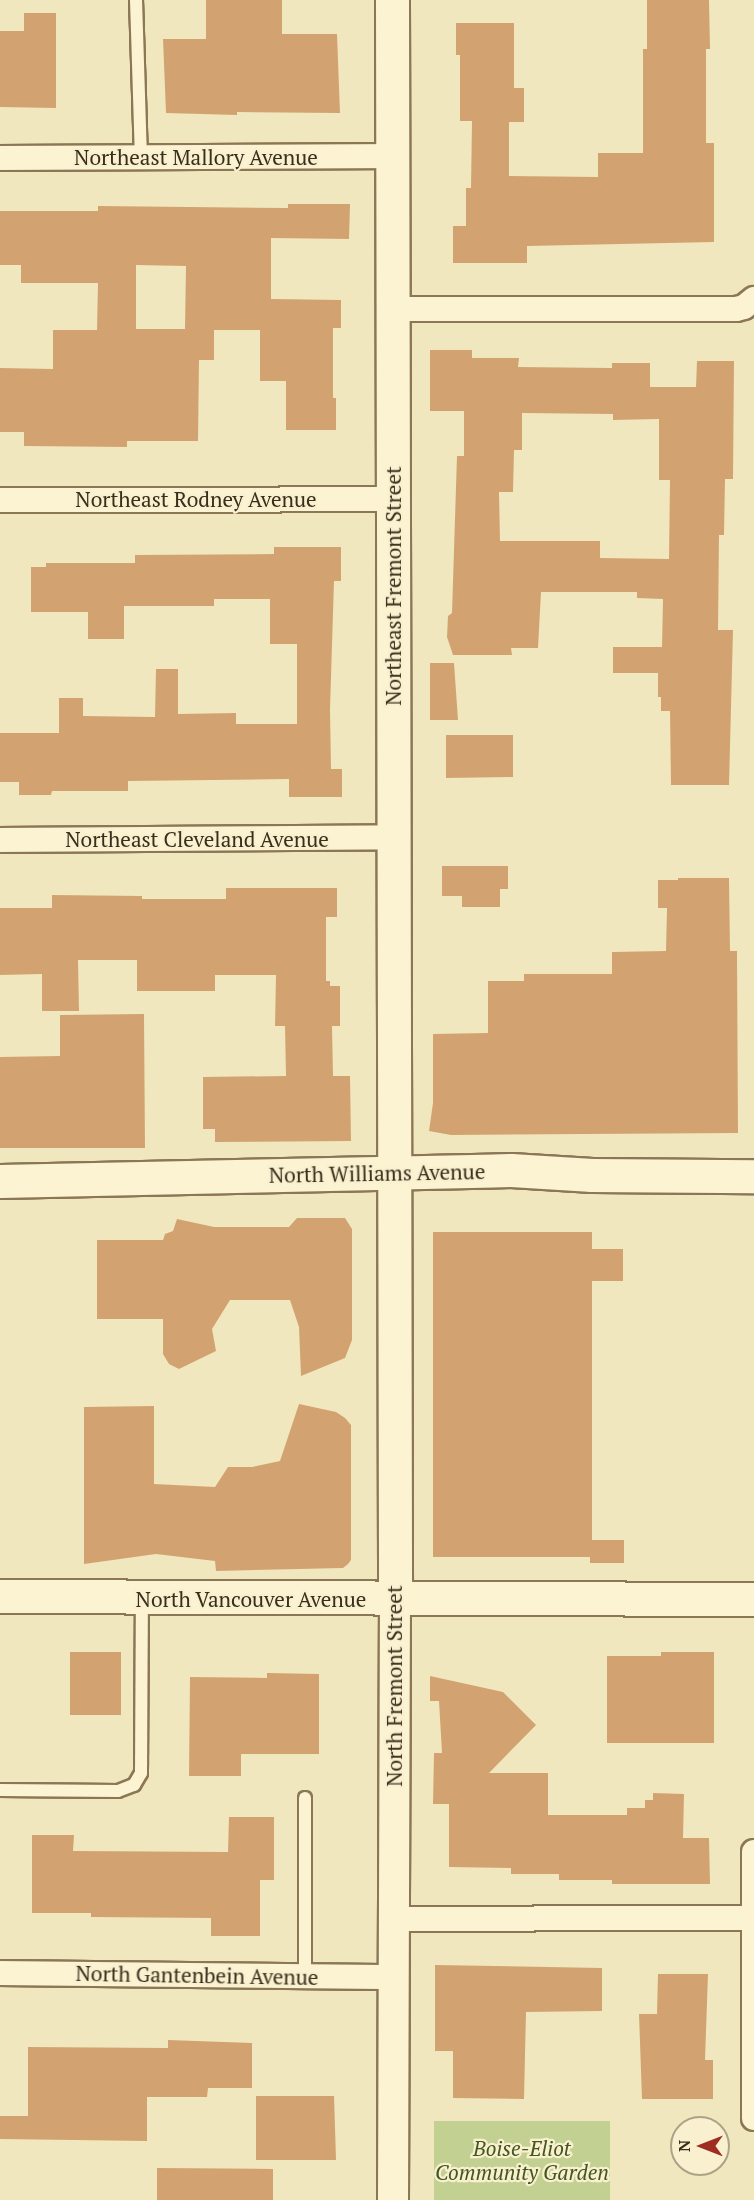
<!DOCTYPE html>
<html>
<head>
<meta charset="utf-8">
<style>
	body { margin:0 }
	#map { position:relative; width:754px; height:2200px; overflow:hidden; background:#f1e7be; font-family:"PT Serif",serif }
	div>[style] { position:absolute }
	.green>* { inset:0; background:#c2d092 }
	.building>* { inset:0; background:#d2a371 }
	.roads { filter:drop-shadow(2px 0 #8b7756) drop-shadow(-2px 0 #8b7756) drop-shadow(0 2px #8b7756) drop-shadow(0 -2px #8b7756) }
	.service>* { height:12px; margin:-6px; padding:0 6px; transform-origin:6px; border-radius:6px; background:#fbf3d2 }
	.minor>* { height:24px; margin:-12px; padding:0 12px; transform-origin:12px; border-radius:12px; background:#fbf3d2 }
	.tertiary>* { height:30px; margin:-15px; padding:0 15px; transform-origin:15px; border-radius:15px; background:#fbf3d2 }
	.secondary>* { height:33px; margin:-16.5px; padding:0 16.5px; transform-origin:16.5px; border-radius:16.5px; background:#fbf3d2 }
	span { translate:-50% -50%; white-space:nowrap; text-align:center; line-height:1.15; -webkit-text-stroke:4.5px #f8f0cf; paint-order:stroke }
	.street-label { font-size:21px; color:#392d1b }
	.park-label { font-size:21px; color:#445720; font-style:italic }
	.north { position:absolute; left:670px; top:2116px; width:60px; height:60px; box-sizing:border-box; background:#f8f0cf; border:2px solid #aca287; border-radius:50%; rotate:270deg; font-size:16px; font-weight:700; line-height:24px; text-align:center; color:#392d1b }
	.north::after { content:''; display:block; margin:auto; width:21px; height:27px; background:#9f2c21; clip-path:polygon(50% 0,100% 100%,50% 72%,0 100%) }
</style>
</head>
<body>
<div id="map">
	<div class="green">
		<div style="clip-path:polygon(434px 2121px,610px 2121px,610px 2200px,434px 2200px)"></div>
	</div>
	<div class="building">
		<div style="clip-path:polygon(206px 0,282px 0,282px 34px,337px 34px,340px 113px,237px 112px,237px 115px,166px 113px,163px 39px,206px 39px)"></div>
		<div style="clip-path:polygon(647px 0,709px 0,710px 49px,706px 49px,706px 143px,714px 143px,714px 242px,527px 246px,527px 263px,453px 263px,453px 226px,466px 226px,466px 188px,471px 188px,472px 121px,460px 121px,460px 55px,456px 55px,456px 23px,514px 23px,514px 88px,524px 88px,524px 122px,509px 122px,509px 176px,598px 177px,598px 153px,643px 153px,643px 49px,647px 49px)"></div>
		<div style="clip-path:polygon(24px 13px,56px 13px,56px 108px,0 107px,0 31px,24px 31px)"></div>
		<div style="clip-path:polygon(evenodd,288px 204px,350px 204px,349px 239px,271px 238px,271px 299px,341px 300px,341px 328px,333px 328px,333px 398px,336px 398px,336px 430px,286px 430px,286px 381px,260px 381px,260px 330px,214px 330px,214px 360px,199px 360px,198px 441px,127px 441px,127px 447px,24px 446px,24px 432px,0 432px,0 368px,53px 369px,53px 330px,97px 330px,98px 283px,21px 283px,21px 265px,0 265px,0 211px,98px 211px,98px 206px,288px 208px,288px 204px,136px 265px,186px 266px,185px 329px,136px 329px,136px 265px)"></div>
		<div style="clip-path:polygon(evenodd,430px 350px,472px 350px,472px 358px,519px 358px,518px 367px,612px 368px,612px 363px,650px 363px,650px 387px,696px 387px,697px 361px,734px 361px,733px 479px,725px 479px,724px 535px,719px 535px,718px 630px,733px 630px,729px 785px,671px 785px,670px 711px,661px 711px,661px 697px,658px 697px,658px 673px,613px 673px,613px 647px,662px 647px,663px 599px,637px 598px,637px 592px,541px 592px,538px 648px,511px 648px,512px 655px,453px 655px,447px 637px,448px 616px,452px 613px,457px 456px,464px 456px,464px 411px,430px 411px,430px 350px,522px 413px,613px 414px,613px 420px,659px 419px,659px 480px,670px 480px,669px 559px,600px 558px,600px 541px,500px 541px,499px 492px,513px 492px,514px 450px,522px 450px,522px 413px)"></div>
		<div style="clip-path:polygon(274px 547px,341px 547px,341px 581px,334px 581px,330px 709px,331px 769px,342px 769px,342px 797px,289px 797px,289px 779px,128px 781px,128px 791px,52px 791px,51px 795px,19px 795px,19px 782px,0 782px,0 733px,59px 733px,59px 698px,83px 698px,83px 716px,155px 717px,156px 669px,178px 669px,178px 714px,236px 713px,236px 724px,297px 724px,297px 644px,270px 644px,270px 599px,214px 599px,214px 606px,124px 606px,124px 639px,88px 639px,88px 612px,31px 612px,31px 567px,46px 567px,46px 563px,135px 563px,135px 555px,274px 554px)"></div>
		<div style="clip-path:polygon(430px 663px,454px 663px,458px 720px,430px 720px)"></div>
		<div style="clip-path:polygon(446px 735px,513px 735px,513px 777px,446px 778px)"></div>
		<div style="clip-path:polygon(442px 866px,508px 866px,508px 889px,500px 889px,500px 907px,462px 907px,462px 896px,442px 896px)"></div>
		<div style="clip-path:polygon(678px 878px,729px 878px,730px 951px,737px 951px,738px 1133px,451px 1135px,429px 1131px,433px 1103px,433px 1034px,488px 1033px,488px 981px,524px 981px,524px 974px,612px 974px,612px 952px,666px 951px,667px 908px,658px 908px,658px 880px,678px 880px)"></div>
		<div style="clip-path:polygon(226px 888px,337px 888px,337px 917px,326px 917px,326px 981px,330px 981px,330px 986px,340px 986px,340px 1026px,332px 1026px,333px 1076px,350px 1076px,351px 1141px,215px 1142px,215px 1129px,203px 1129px,203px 1077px,286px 1076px,285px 1026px,275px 1026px,276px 975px,215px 975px,215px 991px,137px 991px,137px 960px,78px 960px,79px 1011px,42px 1011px,42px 974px,0 975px,0 908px,52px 908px,52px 895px,142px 896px,142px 899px,226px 899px)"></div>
		<div style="clip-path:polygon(144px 1014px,145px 1148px,0 1148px,0 1057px,60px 1056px,60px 1015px)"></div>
		<div style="clip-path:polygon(297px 1218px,345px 1218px,352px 1229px,352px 1340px,345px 1358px,301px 1376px,299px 1327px,290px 1300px,230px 1300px,212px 1329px,216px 1351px,179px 1369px,169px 1364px,163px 1354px,163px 1319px,97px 1319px,97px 1240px,163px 1240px,165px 1234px,173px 1231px,177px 1219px,214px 1227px,289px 1227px)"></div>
		<div style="clip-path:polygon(433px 1232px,592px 1232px,592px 1249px,623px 1249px,623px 1281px,592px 1281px,592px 1540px,624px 1540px,624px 1563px,590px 1563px,590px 1557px,433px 1557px)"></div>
		<div style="clip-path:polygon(299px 1404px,336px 1412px,345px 1418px,351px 1425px,351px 1560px,348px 1564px,343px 1568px,216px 1571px,215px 1561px,156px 1554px,84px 1564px,84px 1407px,154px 1406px,154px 1484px,215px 1487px,228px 1467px,252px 1467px,280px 1461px)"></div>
		<div style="clip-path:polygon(70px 1652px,121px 1652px,121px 1715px,70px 1715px)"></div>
		<div style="clip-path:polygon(661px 1652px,714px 1652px,714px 1743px,607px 1743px,607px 1656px,661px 1656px)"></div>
		<div style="clip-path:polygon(267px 1673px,319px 1674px,319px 1754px,241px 1754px,241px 1776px,189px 1776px,190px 1677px,267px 1678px)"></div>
		<div style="clip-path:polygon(430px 1676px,503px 1692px,536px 1725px,489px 1773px,548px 1773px,548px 1815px,627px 1815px,627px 1808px,645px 1808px,645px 1800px,653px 1800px,653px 1793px,684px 1794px,683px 1838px,709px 1838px,710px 1884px,612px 1884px,612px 1880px,559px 1880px,559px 1874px,511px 1874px,511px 1868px,449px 1867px,449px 1804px,433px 1804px,434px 1753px,442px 1753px,439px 1701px,430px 1701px)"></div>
		<div style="clip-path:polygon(229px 1817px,274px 1817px,274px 1880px,260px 1880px,260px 1936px,211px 1936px,211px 1918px,91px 1917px,91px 1913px,32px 1913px,32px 1835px,74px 1835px,73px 1851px,228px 1852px)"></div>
		<div style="clip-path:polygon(435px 1965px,602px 1968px,602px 2011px,526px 2012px,524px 2099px,453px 2098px,453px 2051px,435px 2051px)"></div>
		<div style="clip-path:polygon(658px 1974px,708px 1974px,705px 2060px,713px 2060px,713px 2099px,642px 2099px,639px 2014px,657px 2014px)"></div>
		<div style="clip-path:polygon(168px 2040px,252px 2043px,252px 2088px,208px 2088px,207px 2097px,147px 2097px,147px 2141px,0 2139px,0 2116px,28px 2116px,28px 2047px,168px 2048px)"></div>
		<div style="clip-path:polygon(256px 2096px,334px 2096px,336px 2160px,256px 2160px)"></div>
		<div style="clip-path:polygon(157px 2168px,273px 2169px,273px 2200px,157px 2200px)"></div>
	</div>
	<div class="roads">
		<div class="service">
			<div style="left:136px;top:0;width:157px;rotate:88.2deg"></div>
			<div style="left:0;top:1790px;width:118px;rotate:0.5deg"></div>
			<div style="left:118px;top:1791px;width:17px;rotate:-21deg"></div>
			<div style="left:134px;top:1785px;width:14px;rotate:-60deg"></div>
			<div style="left:141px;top:1773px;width:175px;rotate:-89.7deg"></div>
			<div style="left:305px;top:1798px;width:178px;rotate:90deg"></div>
		</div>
		<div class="minor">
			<div style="left:0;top:158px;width:392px;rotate:-0.3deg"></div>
			<div style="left:392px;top:309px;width:344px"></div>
			<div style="left:736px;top:309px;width:8px;rotate:-14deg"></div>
			<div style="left:744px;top:307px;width:13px;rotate:-39deg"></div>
			<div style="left:0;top:500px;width:392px;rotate:-0.1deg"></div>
			<div style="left:0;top:840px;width:393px;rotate:-0.4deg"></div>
			<div style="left:754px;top:1852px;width:266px;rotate:90deg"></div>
			<div style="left:394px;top:1919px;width:360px;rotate:-0.2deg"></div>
			<div style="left:0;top:1973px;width:394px;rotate:0.6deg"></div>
		</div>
		<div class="tertiary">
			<div style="left:393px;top:2200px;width:601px;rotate:-89.81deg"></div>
		</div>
		<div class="secondary">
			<div style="left:392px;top:0;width:1599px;rotate:89.89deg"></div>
			<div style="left:0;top:1181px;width:511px;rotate:-1.23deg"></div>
			<div style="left:511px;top:1170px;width:81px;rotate:3.5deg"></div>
			<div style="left:592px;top:1175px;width:162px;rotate:0.4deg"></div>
			<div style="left:0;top:1596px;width:754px;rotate:0.23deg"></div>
		</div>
	</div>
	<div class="street-label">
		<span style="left:196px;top:157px">Northeast Mallory Avenue</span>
		<span style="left:196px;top:499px">Northeast Rodney Avenue</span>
		<span style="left:393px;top:586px;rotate:-90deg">Northeast Fremont Street</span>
		<span style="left:197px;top:839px">Northeast Cleveland Avenue</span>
		<span style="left:377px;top:1173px;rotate:-1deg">North Williams Avenue</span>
		<span style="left:251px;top:1599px">North Vancouver Avenue</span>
		<span style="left:394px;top:1686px;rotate:-90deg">North Fremont Street</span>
		<span style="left:197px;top:1975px;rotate:1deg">North Gantenbein Avenue</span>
	</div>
	<div class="park-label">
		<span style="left:522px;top:2160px">Boise-Eliot<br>Community Garden</span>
	</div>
	<div class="north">N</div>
</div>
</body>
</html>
